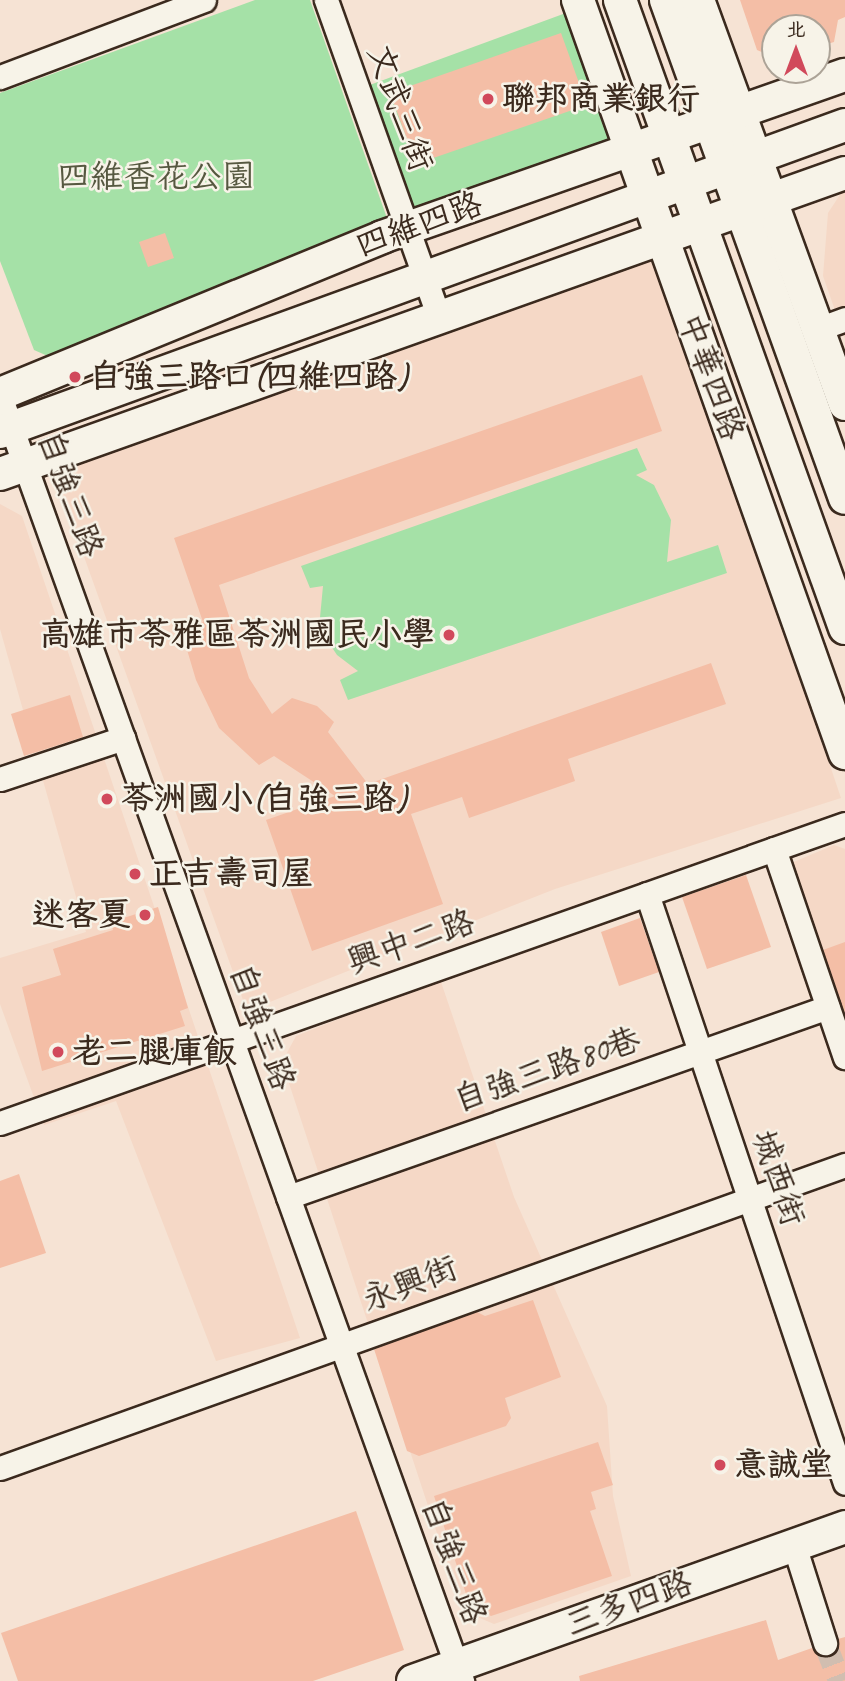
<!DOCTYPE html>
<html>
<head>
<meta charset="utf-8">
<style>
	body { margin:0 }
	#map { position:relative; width:845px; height:1681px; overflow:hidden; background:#f6e3d4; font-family:Caveat,"LXGW WenKai TC",sans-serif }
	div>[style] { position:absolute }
	.built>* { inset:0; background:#f5d8c6 }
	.green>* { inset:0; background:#a5e1a7 }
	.building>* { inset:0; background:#f4bea6 }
	.street-tunnel>* { height:23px; margin-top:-11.5px; transform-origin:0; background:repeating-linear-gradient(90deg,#d1beb0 0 23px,transparent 0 34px) }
	.roads { filter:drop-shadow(2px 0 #3b2a1e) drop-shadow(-2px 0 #3b2a1e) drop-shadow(0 2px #3b2a1e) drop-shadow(0 -2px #3b2a1e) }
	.street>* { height:23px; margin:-11.5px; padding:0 11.5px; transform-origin:11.5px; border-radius:11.5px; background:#f7f3e8 }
	.secondary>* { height:32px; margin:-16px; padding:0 16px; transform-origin:16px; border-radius:16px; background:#f7f3e8 }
	.dots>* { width:19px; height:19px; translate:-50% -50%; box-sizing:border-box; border:4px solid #f7f3e8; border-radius:50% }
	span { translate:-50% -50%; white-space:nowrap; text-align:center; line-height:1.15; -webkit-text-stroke:5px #f7f3e8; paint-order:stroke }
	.poi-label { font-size:33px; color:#3b2a1e; font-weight:700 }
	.left { translate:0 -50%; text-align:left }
	.right { translate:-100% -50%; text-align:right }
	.street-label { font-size:33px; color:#3b2a1e }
	.park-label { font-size:33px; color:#565840 }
	.north { position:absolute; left:761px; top:14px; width:70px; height:70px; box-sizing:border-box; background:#f7f3e8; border:2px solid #aca397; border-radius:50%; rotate:0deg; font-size:19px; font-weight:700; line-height:28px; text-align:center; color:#3b2a1e }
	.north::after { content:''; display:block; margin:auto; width:24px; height:32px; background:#d1495b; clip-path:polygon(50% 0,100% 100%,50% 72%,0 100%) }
</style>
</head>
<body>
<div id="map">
	<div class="built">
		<div style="clip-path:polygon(845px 187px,845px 339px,823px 276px,828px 213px)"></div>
		<div style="clip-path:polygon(658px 256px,841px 798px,555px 889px,247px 1011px,54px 473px)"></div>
		<div style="clip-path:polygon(0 504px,22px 516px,300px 1338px,216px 1361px,116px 1101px,44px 1125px,0 1004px,0 958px,86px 932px,0 629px)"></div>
		<div style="clip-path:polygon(834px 845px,845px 849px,845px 1029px,789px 864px)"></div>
		<div style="clip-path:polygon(440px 979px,514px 1197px,607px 1406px,613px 1496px,631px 1576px,494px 1624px,468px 1613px,458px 1597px,282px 1062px,296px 1036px)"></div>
	</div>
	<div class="green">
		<div style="clip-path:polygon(255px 0,310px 0,388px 221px,50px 357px,34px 350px,0 261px,0 93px)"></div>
		<div style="clip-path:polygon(574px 10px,611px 139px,599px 151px,411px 216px,367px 86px)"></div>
		<div style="clip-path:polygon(637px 448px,647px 470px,636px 475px,654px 485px,671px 520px,667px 562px,718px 545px,727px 573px,348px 700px,340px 680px,358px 671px,337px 655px,319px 628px,323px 586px,310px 588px,301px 566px)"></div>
	</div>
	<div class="building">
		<div style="clip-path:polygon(740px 0,845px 0,845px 17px,838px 20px,834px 42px,817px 47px,817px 28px,775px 28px,775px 58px,757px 50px)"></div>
		<div style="clip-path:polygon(561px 33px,587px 105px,416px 164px,390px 93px)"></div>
		<div style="clip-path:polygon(165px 233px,174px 258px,148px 267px,139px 242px)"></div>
		<div style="clip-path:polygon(642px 375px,662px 431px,219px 585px,249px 678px,272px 714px,292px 698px,317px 706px,334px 722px,328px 732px,368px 784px,711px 663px,726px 704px,568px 759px,575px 781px,469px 818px,462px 797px,411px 814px,443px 904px,312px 951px,266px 820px,335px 796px,274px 756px,259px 765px,219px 728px,196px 680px,185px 643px,193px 640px,190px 624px,203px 622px,174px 538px)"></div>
		<div style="clip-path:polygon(70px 695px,83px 737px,24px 756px,11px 714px)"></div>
		<div style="clip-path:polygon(746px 875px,771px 947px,707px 969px,682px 897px)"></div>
		<div style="clip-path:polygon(158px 907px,188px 1008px,180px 1011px,185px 1026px,42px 1071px,22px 987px,61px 975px,53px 949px,113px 930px,111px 922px)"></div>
		<div style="clip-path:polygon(640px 918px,659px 972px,619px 986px,601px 932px)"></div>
		<div style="clip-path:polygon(845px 942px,845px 1014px,823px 950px)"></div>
		<div style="clip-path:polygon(19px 1174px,46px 1253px,0 1268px,0 1181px)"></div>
		<div style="clip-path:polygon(533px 1300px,561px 1377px,505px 1398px,511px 1418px,506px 1426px,419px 1456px,407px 1451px,374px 1349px,477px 1312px,485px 1316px)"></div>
		<div style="clip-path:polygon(598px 1442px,613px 1485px,591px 1492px,596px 1509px,590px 1511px,612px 1576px,491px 1616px,469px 1603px,434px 1496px)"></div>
		<div style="clip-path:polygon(356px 1511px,404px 1650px,313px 1681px,18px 1681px,1px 1633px)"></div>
		<div style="clip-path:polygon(766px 1620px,778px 1660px,812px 1648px,821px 1656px,830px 1656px,838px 1647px,838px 1639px,845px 1637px,845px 1681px,580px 1681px,579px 1676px)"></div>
	</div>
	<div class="street-tunnel">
		<div style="left:825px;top:1643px;width:41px;rotate:68.5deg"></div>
	</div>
	<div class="roads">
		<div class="street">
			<div style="left:326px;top:0;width:337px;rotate:70.4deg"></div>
			<div style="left:0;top:77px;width:218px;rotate:-20.7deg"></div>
			<div style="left:818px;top:329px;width:29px;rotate:-20deg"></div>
			<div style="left:0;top:396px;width:1366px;rotate:70.22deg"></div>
			<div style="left:0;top:779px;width:130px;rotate:-18.4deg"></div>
			<div style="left:774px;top:849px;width:220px;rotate:71.2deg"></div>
			<div style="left:647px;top:894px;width:621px;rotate:71.42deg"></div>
			<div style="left:0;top:1123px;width:896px;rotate:-19.49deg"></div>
			<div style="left:288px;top:1197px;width:572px;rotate:-19.38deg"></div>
			<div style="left:0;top:1468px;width:898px;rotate:-19.73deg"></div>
			<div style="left:794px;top:1545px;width:103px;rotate:72.4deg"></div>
		</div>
		<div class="secondary">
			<div style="left:578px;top:0;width:799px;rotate:70.48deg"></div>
			<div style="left:620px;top:0;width:667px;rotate:70.29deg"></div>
			<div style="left:666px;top:0;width:529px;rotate:70.23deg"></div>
			<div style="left:698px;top:0;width:430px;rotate:70deg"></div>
			<div style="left:0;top:394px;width:413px;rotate:-22.3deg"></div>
			<div style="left:382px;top:237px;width:491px;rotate:-19.3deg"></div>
			<div style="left:0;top:432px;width:899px;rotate:-19.97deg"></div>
			<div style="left:0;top:474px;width:897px;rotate:-19.61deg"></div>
			<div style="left:413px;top:1681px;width:459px;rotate:-19.6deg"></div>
		</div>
	</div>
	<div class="dots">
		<div style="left:488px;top:99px;background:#d1495b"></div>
		<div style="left:75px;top:377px;background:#d1495b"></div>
		<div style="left:449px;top:635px;background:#d1495b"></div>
		<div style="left:107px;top:799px;background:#d1495b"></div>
		<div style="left:135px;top:874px;background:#d1495b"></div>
		<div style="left:145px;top:915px;background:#d1495b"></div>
		<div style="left:58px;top:1052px;background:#d1495b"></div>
		<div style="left:720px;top:1465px;background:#d1495b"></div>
	</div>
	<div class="poi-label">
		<span class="left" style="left:502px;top:99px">聯邦商業銀行</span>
		<span class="left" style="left:89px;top:377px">自強三路口(四維四路)</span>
		<span class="right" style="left:435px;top:635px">高雄市苓雅區苓洲國民小學</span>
		<span class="left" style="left:121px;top:799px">苓洲國小(自強三路)</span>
		<span class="left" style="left:149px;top:874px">正吉壽司屋</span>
		<span class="right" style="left:131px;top:915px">迷客夏</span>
		<span class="left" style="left:72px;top:1052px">老二腿庫飯</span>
		<span class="left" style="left:734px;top:1465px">意誠堂</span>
	</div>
	<div class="street-label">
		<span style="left:400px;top:108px;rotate:70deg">文武三街</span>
		<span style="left:419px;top:225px;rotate:-20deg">四維四路</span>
		<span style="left:711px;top:377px;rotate:70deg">中華四路</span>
		<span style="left:70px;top:494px;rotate:70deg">自強三路</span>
		<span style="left:411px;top:942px;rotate:-19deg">興中二路</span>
		<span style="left:262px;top:1027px;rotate:70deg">自強三路</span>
		<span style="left:547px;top:1070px;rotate:-19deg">自強三路80巷</span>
		<span style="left:778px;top:1178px;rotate:71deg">城西街</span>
		<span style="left:410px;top:1284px;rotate:-21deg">永興街</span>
		<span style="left:454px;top:1561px;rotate:70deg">自強三路</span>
		<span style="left:629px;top:1604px;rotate:-20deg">三多四路</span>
	</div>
	<div class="park-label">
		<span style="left:156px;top:177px">四維香花公園</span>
	</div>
	<div class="north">北</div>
</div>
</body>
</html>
